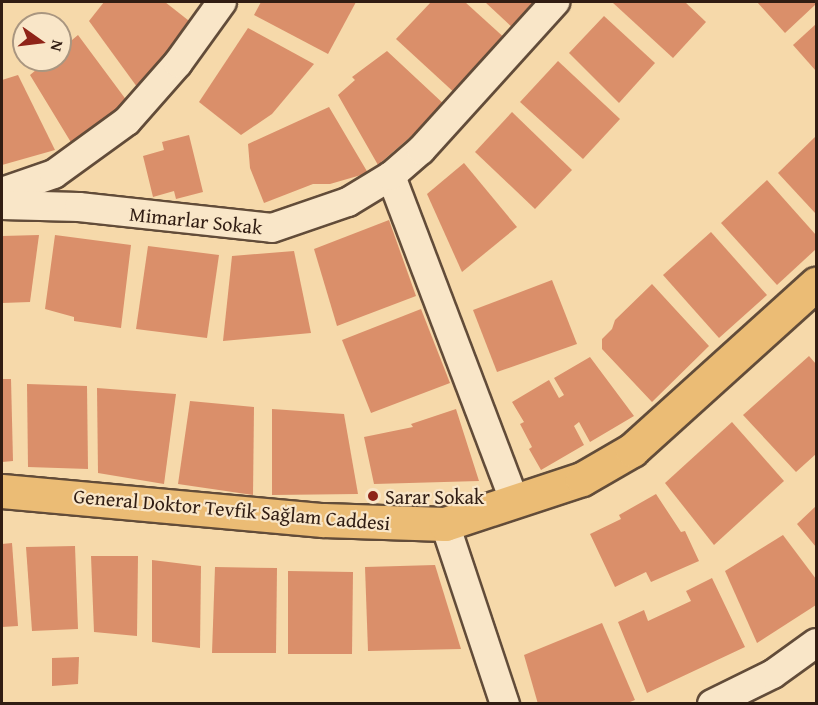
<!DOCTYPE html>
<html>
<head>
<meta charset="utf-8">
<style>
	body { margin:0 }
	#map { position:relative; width:818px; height:705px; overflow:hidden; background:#f6d9aa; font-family:"Gentium Book Plus",serif }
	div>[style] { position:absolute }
	.building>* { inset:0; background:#da8f6a }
	.roads { filter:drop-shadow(2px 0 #624c39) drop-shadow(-2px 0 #624c39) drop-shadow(0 2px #624c39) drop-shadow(0 -2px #624c39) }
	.minor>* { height:28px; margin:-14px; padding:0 14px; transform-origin:14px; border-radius:14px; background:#f9e6c8 }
	.major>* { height:33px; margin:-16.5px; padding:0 16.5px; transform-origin:16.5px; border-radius:16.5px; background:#ebbc75 }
	.dots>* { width:16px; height:16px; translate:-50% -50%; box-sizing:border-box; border:3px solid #f9e6c8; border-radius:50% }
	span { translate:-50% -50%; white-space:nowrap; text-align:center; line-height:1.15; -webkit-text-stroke:4.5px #f9e6c8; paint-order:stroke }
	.street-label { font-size:20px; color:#311d13 }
	.poi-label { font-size:20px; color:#311d13 }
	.left { translate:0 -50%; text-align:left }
	.frame { position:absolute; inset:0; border:3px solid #311d13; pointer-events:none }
	.north { position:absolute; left:12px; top:12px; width:60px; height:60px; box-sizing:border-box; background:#f9e6c8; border:2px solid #a99680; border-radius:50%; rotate:104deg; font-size:16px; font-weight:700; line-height:24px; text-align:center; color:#311d13 }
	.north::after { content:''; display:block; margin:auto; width:21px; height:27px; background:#8f2418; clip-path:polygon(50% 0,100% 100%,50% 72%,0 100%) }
</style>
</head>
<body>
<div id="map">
	<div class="building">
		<div style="clip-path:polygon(104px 2px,165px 2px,193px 24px,140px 91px,89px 21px)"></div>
		<div style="clip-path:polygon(261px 2px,356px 2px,328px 54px,254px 15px)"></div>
		<div style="clip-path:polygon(431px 2px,465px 2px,508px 41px,458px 96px,396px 39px)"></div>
		<div style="clip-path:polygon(485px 2px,534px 2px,538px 5px,515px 30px)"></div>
		<div style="clip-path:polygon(612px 2px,685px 2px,706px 22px,673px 58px)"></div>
		<div style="clip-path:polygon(757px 2px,816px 2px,816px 4px,785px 33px)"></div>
		<div style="clip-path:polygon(604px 16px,655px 63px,619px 103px,569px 53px)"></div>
		<div style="clip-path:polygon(816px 24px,816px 71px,793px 45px)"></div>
		<div style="clip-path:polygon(248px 28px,314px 64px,272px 114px,241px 135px,199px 102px)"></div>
		<div style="clip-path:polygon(78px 35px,127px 101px,72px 144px,30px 75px,48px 60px,60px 60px,60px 50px)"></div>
		<div style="clip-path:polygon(387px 51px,446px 106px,378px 165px,338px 95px,355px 80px,352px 77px)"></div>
		<div style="clip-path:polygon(558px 61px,620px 119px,583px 159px,520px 102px)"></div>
		<div style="clip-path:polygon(18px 75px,55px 150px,2px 165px,2px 80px)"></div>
		<div style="clip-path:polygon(329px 107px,368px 173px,330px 184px,313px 184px,264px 203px,250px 168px,248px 144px)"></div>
		<div style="clip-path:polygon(512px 112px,572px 170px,535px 209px,475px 152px)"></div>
		<div style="clip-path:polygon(189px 135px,203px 192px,176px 199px,174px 191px,153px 197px,143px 156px,164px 150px,162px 142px)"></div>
		<div style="clip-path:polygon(816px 136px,816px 214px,778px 173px)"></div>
		<div style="clip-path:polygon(464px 163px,517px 227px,462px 272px,427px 194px)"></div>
		<div style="clip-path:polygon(767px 180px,816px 235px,816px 249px,777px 285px,721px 223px)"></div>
		<div style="clip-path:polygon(389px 220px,416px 296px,337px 326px,314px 249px)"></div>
		<div style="clip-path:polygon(711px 232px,767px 295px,719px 338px,663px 275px)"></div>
		<div style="clip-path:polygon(39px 235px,30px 302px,2px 303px,2px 236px)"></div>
		<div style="clip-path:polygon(55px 235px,131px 245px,121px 328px,74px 321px,74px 317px,45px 309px)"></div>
		<div style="clip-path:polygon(148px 246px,219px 255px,207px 338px,136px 329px)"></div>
		<div style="clip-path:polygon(294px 251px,311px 333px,223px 341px,232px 256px)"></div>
		<div style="clip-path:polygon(552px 280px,577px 344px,497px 372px,473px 310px)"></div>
		<div style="clip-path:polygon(652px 284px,709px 346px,652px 402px,602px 349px,602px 339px,612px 329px,615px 320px)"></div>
		<div style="clip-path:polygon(421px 309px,450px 383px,371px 413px,342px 340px)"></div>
		<div style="clip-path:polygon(809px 356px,816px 364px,816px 454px,796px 472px,743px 415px)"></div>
		<div style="clip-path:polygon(590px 357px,634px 416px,590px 442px,579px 422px,574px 426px,584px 445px,541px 470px,529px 449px,532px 447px,520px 424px,524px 422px,512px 402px,549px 380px,559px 398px,564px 395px,554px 378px)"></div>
		<div style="clip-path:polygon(2px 379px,11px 379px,13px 461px,2px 462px)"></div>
		<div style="clip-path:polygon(27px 384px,87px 386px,88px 469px,28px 467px)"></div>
		<div style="clip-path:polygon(97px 388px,176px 394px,164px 484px,98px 473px)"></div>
		<div style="clip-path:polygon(190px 401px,254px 407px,253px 495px,178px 484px)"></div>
		<div style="clip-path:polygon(272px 409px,344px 414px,358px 494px,272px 495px)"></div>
		<div style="clip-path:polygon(456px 409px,479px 481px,374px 484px,364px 437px,413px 427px,411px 424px)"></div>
		<div style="clip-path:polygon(732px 422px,784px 481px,714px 545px,665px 483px)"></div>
		<div style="clip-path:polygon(656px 494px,681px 532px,685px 531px,699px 561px,651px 582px,646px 572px,615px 587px,590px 534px,621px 519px,619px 515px)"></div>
		<div style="clip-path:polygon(816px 506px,816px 547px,797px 524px)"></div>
		<div style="clip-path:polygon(783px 535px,816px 579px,816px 605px,757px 643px,725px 571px)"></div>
		<div style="clip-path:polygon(12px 543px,18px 626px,2px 627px,2px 544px)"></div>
		<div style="clip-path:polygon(75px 546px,78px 629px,32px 631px,26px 547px)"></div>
		<div style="clip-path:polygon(91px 556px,138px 556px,137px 636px,94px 632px)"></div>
		<div style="clip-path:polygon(152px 560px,201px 566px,200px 648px,152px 642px)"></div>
		<div style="clip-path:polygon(435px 565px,461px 649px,368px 651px,365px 567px)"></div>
		<div style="clip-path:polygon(215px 567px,277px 568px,276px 653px,212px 653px)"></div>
		<div style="clip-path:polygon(288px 571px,353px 572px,352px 654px,288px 654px)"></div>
		<div style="clip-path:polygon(712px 578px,745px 647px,647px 693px,618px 622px,644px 610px,648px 621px,691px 601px,686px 591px)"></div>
		<div style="clip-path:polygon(602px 623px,635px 700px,625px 704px,538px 704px,524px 655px)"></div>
		<div style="clip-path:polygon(79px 657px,78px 684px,52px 686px,52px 658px)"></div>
	</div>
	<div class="roads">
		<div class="minor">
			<div style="left:391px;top:176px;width:350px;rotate:69.2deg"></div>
			<div style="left:2px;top:192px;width:55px;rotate:-19.1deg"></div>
			<div style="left:54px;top:174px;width:90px;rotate:-36deg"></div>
			<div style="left:127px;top:121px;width:77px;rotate:-48.7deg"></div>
			<div style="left:178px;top:63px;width:75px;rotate:-54.2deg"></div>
			<div style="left:2px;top:205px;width:77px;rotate:1.5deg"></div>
			<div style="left:79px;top:207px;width:194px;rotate:6.2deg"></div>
			<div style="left:272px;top:228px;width:80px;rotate:-18.9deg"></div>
			<div style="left:348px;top:202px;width:50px;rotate:-31.2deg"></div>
			<div style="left:391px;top:176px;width:40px;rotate:-41deg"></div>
			<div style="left:421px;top:150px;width:200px;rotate:-47.8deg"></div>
			<div style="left:445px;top:524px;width:190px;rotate:71.6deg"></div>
			<div style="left:712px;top:704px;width:68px;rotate:-26.2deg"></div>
			<div style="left:773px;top:674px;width:53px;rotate:-35.8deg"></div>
		</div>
		<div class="major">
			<div style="left:2px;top:491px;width:322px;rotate:5.2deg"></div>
			<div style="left:323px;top:520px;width:122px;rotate:1.9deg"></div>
			<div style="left:445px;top:524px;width:144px;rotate:-18.2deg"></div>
			<div style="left:582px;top:479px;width:58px;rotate:-30.1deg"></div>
			<div style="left:632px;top:450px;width:248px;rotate:-42.1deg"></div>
		</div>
	</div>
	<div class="dots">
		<div style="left:373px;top:496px;background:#8f2418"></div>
	</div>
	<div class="street-label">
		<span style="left:196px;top:220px;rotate:6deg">Mimarlar Sokak</span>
		<span style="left:232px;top:509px;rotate:5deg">General Doktor Tevfik Sağlam Caddesi</span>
	</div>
	<div class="poi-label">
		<span class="left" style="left:385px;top:496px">Sarar Sokak</span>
	</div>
	<div class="frame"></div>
	<div class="north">N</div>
</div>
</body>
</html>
